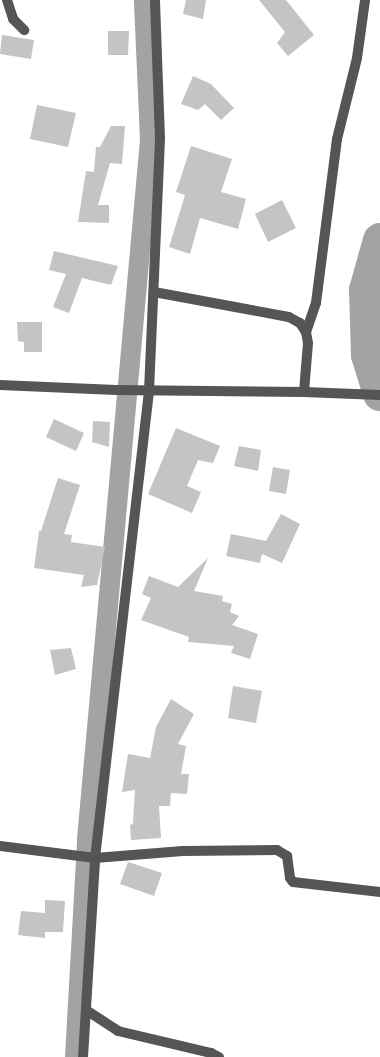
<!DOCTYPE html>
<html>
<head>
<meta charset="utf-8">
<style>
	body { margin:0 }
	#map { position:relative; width:380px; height:1057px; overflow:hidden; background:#fff; font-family:Rubik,sans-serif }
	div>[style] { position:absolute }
	.canal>* { height:20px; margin:-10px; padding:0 10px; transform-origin:10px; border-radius:10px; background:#a3a3a3 }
	.river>* { height:34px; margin:-17px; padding:0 17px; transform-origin:17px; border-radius:17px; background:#a3a3a3 }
	.building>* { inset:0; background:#c4c4c4 }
	.minor>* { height:10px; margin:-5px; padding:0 5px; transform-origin:5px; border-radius:5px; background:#555 }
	span { translate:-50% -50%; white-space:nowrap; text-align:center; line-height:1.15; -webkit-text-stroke:3px #fff; paint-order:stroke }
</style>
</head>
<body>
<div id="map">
	<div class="canal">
		<div style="left:75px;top:1057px;width:218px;rotate:-86.8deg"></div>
		<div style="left:87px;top:839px;width:702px;rotate:-84.85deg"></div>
		<div style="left:150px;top:140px;width:140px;rotate:-92.5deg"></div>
	</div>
	<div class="river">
		<div style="left:380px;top:240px;width:52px;rotate:105.6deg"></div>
		<div style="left:366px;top:290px;width:65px;rotate:88.2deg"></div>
		<div style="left:368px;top:355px;width:41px;rotate:72.9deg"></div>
	</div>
	<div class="building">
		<div style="clip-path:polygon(186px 0,206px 0,203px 19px,183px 14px)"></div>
		<div style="clip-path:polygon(259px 0,286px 0,314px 35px,288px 56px,277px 43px,285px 32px)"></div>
		<div style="clip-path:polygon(108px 31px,129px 31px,128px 55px,108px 55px)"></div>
		<div style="clip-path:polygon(2px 35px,34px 40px,31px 59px,0 54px)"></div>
		<div style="clip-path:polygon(193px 76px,211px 84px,234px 108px,221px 120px,205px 104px,198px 110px,181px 104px)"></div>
		<div style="clip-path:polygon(37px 105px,76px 113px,68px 147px,30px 139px)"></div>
		<div style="clip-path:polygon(111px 126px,125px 126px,122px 164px,110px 163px,98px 205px,109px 205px,109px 223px,78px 222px,86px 171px,94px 172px,96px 147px,100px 147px)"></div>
		<div style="clip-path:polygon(191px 146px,232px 159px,221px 192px,246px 199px,238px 229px,200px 218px,190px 254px,169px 247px,185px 195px,176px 192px)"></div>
		<div style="clip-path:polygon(282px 200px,296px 228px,268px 242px,255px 214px)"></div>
		<div style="clip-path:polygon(54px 251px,118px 266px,111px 285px,82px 278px,69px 313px,53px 307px,66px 274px,49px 270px)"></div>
		<div style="clip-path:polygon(17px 322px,42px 322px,42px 352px,24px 352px,24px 342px,18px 341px)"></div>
		<div style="clip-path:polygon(54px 419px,84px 433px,76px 451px,46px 437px)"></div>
		<div style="clip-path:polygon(93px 421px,110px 422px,109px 447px,92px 442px)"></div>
		<div style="clip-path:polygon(176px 428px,220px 446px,213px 463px,198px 460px,187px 486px,201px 492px,192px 513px,148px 494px)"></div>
		<div style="clip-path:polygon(239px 446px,261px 450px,258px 471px,234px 466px)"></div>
		<div style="clip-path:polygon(273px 467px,290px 470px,286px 494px,269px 491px)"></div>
		<div style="clip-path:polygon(58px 478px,80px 485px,64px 534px,72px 535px,71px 542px,105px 547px,97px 585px,81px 587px,84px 575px,34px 568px,39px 531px,41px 531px)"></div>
		<div style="clip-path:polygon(281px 514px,300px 524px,282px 563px,262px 554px,260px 563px,226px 556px,231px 534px,266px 541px)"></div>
		<div style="clip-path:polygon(208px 558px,194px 591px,223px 596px,222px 601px,232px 604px,230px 612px,239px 616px,232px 625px,258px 634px,250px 659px,231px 653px,234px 646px,188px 642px,189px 637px,141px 620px,151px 598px,142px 594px,149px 576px,178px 587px)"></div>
		<div style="clip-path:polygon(71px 648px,76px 669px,55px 675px,50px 650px)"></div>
		<div style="clip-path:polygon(233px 686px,262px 691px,256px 723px,228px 718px)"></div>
		<div style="clip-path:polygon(171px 699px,194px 714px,178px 744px,186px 746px,181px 774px,189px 774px,187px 794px,171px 793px,170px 806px,159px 806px,161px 838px,131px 840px,130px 825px,133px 824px,135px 790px,122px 792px,128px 754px,150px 758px,156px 727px)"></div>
		<div style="clip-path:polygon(128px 862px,162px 873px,154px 896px,120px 884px)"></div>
		<div style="clip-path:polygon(45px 900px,65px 901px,63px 932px,45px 932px,45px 938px,18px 935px,21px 911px,45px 913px)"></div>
	</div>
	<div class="minor">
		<div style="left:7px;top:0;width:20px;rotate:72deg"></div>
		<div style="left:13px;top:19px;width:16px;rotate:45deg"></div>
		<div style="left:154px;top:292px;width:137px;rotate:10.5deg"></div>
		<div style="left:289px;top:317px;width:13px;rotate:29deg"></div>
		<div style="left:300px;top:323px;width:11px;rotate:56deg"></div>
		<div style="left:306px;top:332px;width:11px;rotate:80deg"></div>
		<div style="left:308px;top:343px;width:49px;rotate:94.7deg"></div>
		<div style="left:306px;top:332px;width:31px;rotate:-71deg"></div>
		<div style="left:316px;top:303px;width:165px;rotate:-82.7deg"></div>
		<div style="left:337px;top:139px;width:83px;rotate:-76.1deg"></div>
		<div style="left:357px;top:58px;width:59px;rotate:-82.1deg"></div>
		<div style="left:0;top:385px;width:116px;rotate:2.5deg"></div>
		<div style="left:116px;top:390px;width:188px;rotate:0.6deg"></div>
		<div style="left:304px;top:392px;width:76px;rotate:2.3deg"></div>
		<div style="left:0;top:846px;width:96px;rotate:7.2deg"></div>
		<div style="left:95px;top:858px;width:88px;rotate:-4.5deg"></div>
		<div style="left:183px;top:851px;width:94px;rotate:-0.6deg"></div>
		<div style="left:277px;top:850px;width:12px;rotate:31deg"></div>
		<div style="left:287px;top:856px;width:22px;rotate:82deg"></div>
		<div style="left:290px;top:878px;width:5px;rotate:53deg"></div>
		<div style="left:293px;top:882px;width:88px;rotate:6.6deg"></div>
		<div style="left:86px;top:1010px;width:38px;rotate:33deg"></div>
		<div style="left:118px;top:1031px;width:96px;rotate:13.3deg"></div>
		<div style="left:211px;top:1053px;width:9px;rotate:27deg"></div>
		<div style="left:83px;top:1057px;width:199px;rotate:-86.5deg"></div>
		<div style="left:95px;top:858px;width:470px;rotate:-83.4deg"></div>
		<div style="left:149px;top:391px;width:253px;rotate:-87.5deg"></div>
		<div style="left:160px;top:138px;width:138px;rotate:-92.1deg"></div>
	</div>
</div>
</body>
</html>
